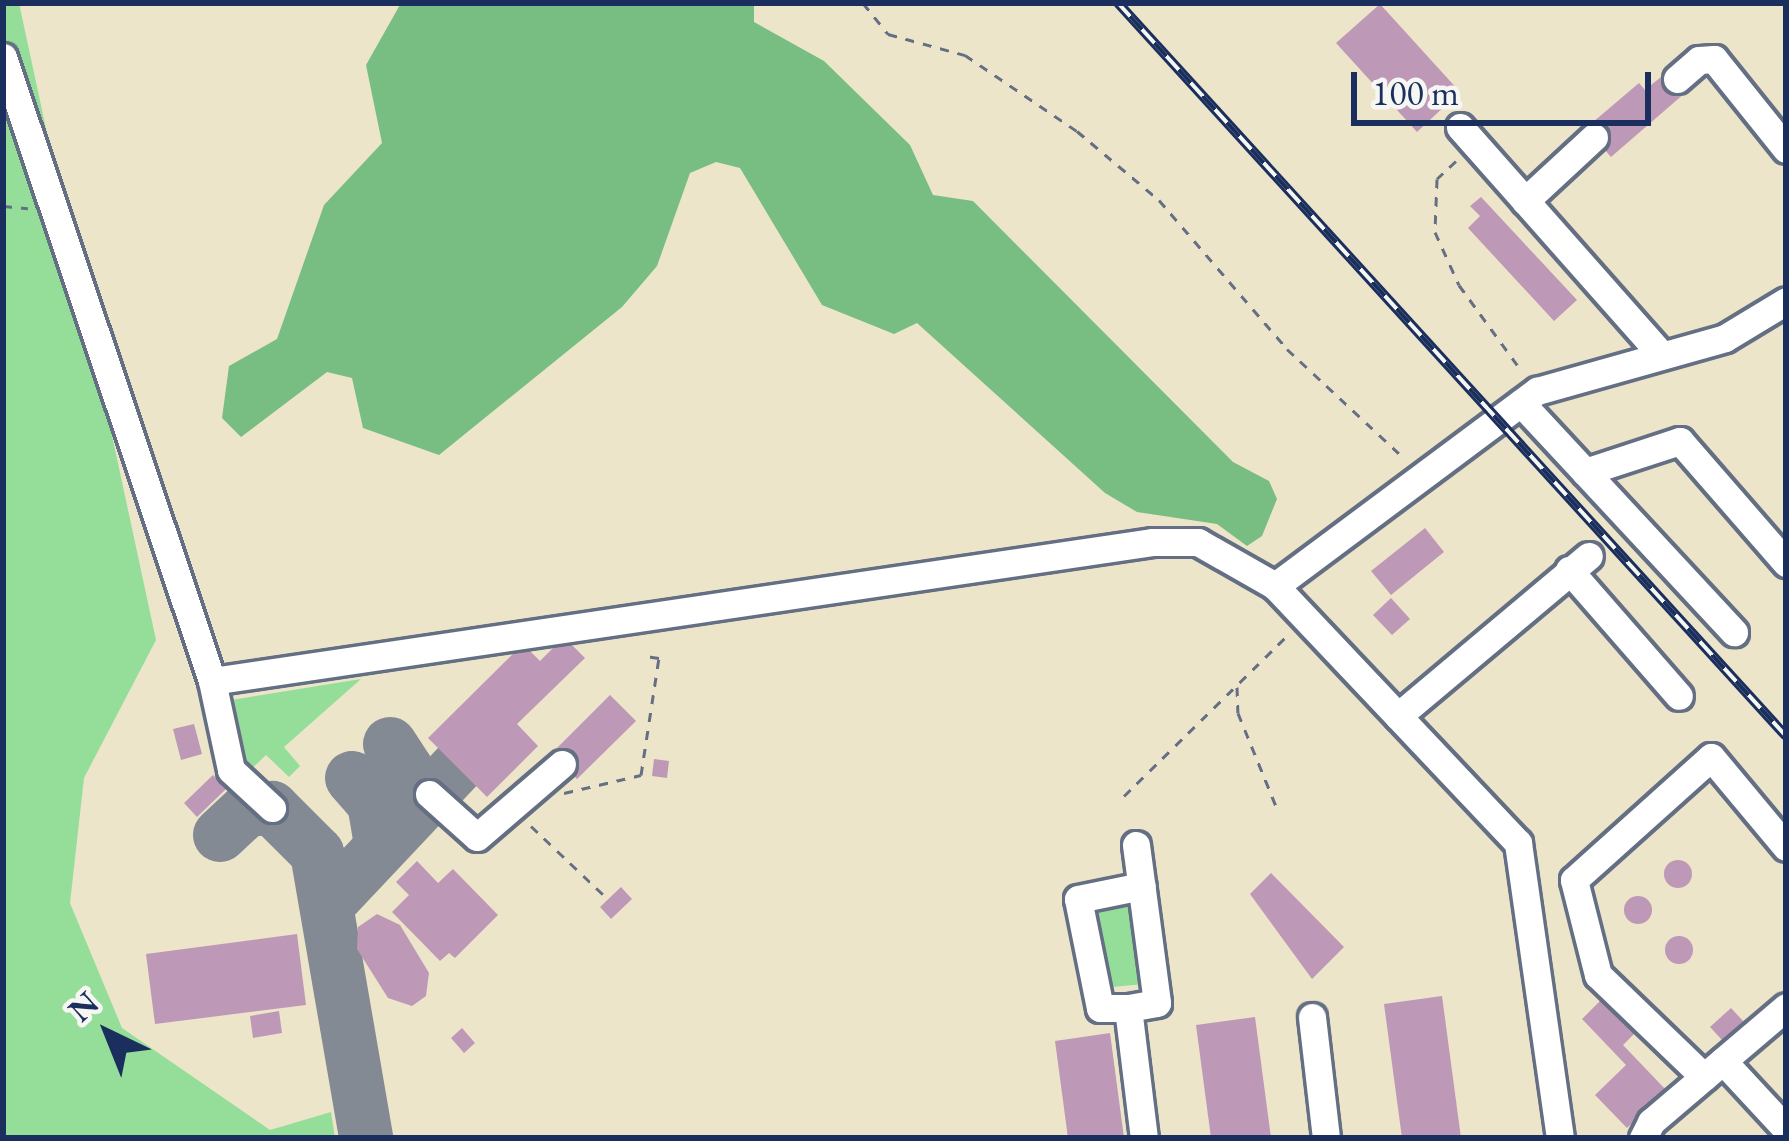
<!DOCTYPE html>
<html>
<head>
<meta charset="utf-8">
<style>
	body { margin:0 }
	#map { position:relative; width:1789px; height:1141px; overflow:hidden; background:#ede5c9; font-family:"EB Garamond",serif }
	div>[style] { position:absolute }
	.green>* { inset:0; background:#95de9a }
	.forest>* { inset:0; background:#78bd82 }
	.taxiway>* { height:54px; margin:-27px; padding:0 27px; transform-origin:27px; border-radius:27px; background:#848a94 }
	.building>* { inset:0; background:#be98b7 }
	.round { border-radius:50% }
	.path>* { height:3px; margin-top:-1.5px; transform-origin:0; background:repeating-linear-gradient(90deg,#646f83 0 9px,transparent 0 18px) }
	.roads { filter:drop-shadow(3px 0 #646f83) drop-shadow(-3px 0 #646f83) drop-shadow(0 3px #646f83) drop-shadow(0 -3px #646f83) }
	.minor>* { height:27px; margin:-13.5px; padding:0 13.5px; transform-origin:13.5px; border-radius:13.5px; background:#fff }
	.rail>* { height:10px; margin-top:-5px; transform-origin:0; background:repeating-linear-gradient(90deg,#f6f6f2 0 18px,#1b2f5e 0 36px); box-sizing:border-box; border-block:3px solid #1b2f5e }
	span { translate:-50% -50%; white-space:nowrap; text-align:center; line-height:1.15; -webkit-text-stroke:12px #f6f6f2; paint-order:stroke }
	.frame { position:absolute; inset:0; border:6px solid #1b2f5e; pointer-events:none }
	.north { position:absolute; left:48px; top:973px; width:120px; height:120px; -webkit-text-stroke:9px #f6f6f2; paint-order:stroke; rotate:317deg; font-size:33px; font-weight:700; line-height:48px; text-align:center; color:#1b2f5e }
	.north::after { content:''; display:block; margin:auto; width:42px; height:54px; background:#1b2f5e; clip-path:polygon(50% 0,100% 100%,50% 72%,0 100%) }
	.scale { position:absolute; left:1351px; top:72px; width:300px; height:54px; box-sizing:border-box; border:6px solid #1b2f5e; border-top:0; padding-left:15px; font-size:36px; line-height:42px; white-space:nowrap; color:#1b2f5e; -webkit-text-stroke:9px #f6f6f2; paint-order:stroke }
</style>
</head>
<body>
<div id="map">
	<div class="green">
		<div style="clip-path:polygon(3px 3px,19px 3px,156px 640px,84px 778px,70px 903px,122px 1028px,270px 1130px,331px 1112px,335px 1138px,3px 1138px)"></div>
		<div style="clip-path:polygon(361px 679px,284px 747px,300px 766px,289px 777px,266px 755px,241px 779px,212px 703px)"></div>
		<div style="clip-path:polygon(1135px 896px,1145px 984px,1112px 987px,1095px 902px)"></div>
	</div>
	<div class="forest">
		<div style="clip-path:polygon(401px 3px,754px 3px,754px 22px,824px 61px,910px 145px,933px 195px,973px 201px,1233px 462px,1269px 481px,1277px 499px,1262px 536px,1247px 546px,1217px 524px,1137px 512px,1105px 493px,917px 323px,894px 334px,822px 305px,740px 168px,716px 162px,690px 173px,657px 266px,622px 307px,439px 455px,363px 428px,352px 378px,327px 372px,241px 437px,222px 418px,229px 366px,277px 339px,324px 205px,382px 143px,366px 65px)"></div>
	</div>
	<div class="taxiway">
		<div style="left:390px;top:744px;width:31px;rotate:57deg"></div>
		<div style="left:407px;top:770px;width:41px;rotate:81.7deg"></div>
		<div style="left:352px;top:778px;width:33px;rotate:49deg"></div>
		<div style="left:374px;top:803px;width:42px;rotate:80.3deg"></div>
		<div style="left:220px;top:835px;width:37px;rotate:-43deg"></div>
		<div style="left:247px;top:810px;width:25px;rotate:-5deg"></div>
		<div style="left:272px;top:808px;width:64px;rotate:45deg"></div>
		<div style="left:317px;top:853px;width:289px;rotate:80.2deg"></div>
		<div style="left:328px;top:904px;width:188px;rotate:-46.7deg"></div>
	</div>
	<div class="building">
		<div style="clip-path:polygon(1380px 4px,1460px 92px,1417px 132px,1336px 43px)"></div>
		<div style="clip-path:polygon(1667px 72px,1685px 93px,1611px 157px,1586px 128px,1639px 83px,1645px 90px)"></div>
		<div style="clip-path:polygon(1481px 197px,1577px 300px,1554px 321px,1468px 228px,1480px 216px,1470px 206px)"></div>
		<div style="clip-path:polygon(1425px 528px,1444px 552px,1391px 595px,1371px 571px)"></div>
		<div style="clip-path:polygon(1391px 598px,1410px 619px,1392px 635px,1373px 615px)"></div>
		<div style="clip-path:polygon(564px 637px,585px 658px,517px 724px,538px 746px,487px 797px,428px 738px,523px 644px,540px 661px)"></div>
		<div style="clip-path:polygon(610px 695px,636px 721px,577px 779px,552px 753px)"></div>
		<div style="clip-path:polygon(194px 724px,202px 754px,181px 760px,173px 729px)"></div>
		<div style="clip-path:polygon(654px 759px,669px 761px,667px 778px,652px 776px)"></div>
		<div style="clip-path:polygon(213px 775px,226px 789px,197px 817px,184px 803px)"></div>
		<div class="round" style="left:1664px;top:860px;width:28px;height:28px"></div>
		<div style="clip-path:polygon(417px 861px,438px 883px,453px 869px,498px 915px,455px 958px,449px 953px,440px 961px,392px 912px,409px 895px,396px 882px)"></div>
		<div style="clip-path:polygon(1271px 873px,1344px 947px,1312px 979px,1250px 894px)"></div>
		<div style="clip-path:polygon(621px 887px,632px 899px,611px 919px,600px 907px)"></div>
		<div class="round" style="left:1624px;top:896px;width:28px;height:28px"></div>
		<div style="clip-path:polygon(377px 914px,400px 925px,429px 973px,426px 996px,412px 1006px,388px 998px,357px 949px,358px 927px)"></div>
		<div style="clip-path:polygon(297px 934px,306px 1005px,155px 1024px,146px 954px)"></div>
		<div class="round" style="left:1665px;top:936px;width:28px;height:28px"></div>
		<div style="clip-path:polygon(1442px 996px,1461px 1138px,1402px 1138px,1384px 1004px)"></div>
		<div style="clip-path:polygon(1602px 999px,1635px 1033px,1623px 1045px,1666px 1090px,1627px 1128px,1595px 1095px,1626px 1065px,1582px 1019px)"></div>
		<div style="clip-path:polygon(1731px 1008px,1744px 1022px,1723px 1041px,1710px 1027px)"></div>
		<div style="clip-path:polygon(279px 1011px,282px 1033px,253px 1038px,250px 1016px)"></div>
		<div style="clip-path:polygon(1255px 1017px,1271px 1138px,1211px 1138px,1196px 1025px)"></div>
		<div style="clip-path:polygon(462px 1028px,475px 1043px,464px 1053px,451px 1038px)"></div>
		<div style="clip-path:polygon(1110px 1033px,1124px 1138px,1068px 1138px,1055px 1041px)"></div>
	</div>
	<div class="path">
		<div style="left:863px;top:3px;width:40px;rotate:51deg"></div>
		<div style="left:888px;top:34px;width:80px;rotate:15.3deg"></div>
		<div style="left:965px;top:55px;width:135px;rotate:34.2deg"></div>
		<div style="left:1077px;top:131px;width:107px;rotate:40.1deg"></div>
		<div style="left:1159px;top:200px;width:196px;rotate:49.3deg"></div>
		<div style="left:1287px;top:349px;width:160px;rotate:43deg"></div>
		<div style="left:1456px;top:161px;width:26px;rotate:137deg"></div>
		<div style="left:1437px;top:179px;width:53px;rotate:92.2deg"></div>
		<div style="left:1435px;top:232px;width:58px;rotate:65.6deg"></div>
		<div style="left:1459px;top:285px;width:105px;rotate:53.9deg"></div>
		<div style="left:3px;top:206px;width:25px;rotate:5deg"></div>
		<div style="left:1237px;top:687px;width:26px;rotate:88deg"></div>
		<div style="left:1238px;top:713px;width:106px;rotate:67.8deg"></div>
		<div style="left:564px;top:793px;width:79px;rotate:-13.2deg"></div>
		<div style="left:641px;top:775px;width:118px;rotate:-81.3deg"></div>
		<div style="left:659px;top:658px;width:14px;rotate:-172deg"></div>
		<div style="left:1124px;top:796px;width:228px;rotate:-44.5deg"></div>
		<div style="left:531px;top:826px;width:106px;rotate:43.5deg"></div>
	</div>
	<div class="roads">
		<div class="minor">
			<div style="left:3px;top:57px;width:658px;rotate:71.48deg"></div>
			<div style="left:212px;top:681px;width:91px;rotate:77.9deg"></div>
			<div style="left:231px;top:770px;width:56px;rotate:42.8deg"></div>
			<div style="left:1677px;top:79px;width:29px;rotate:-41deg"></div>
			<div style="left:1699px;top:60px;width:15px;rotate:-4deg"></div>
			<div style="left:1714px;top:59px;width:115px;rotate:51.3deg"></div>
			<div style="left:1460px;top:127px;width:300px;rotate:48.5deg"></div>
			<div style="left:1525px;top:201px;width:94px;rotate:-42.8deg"></div>
			<div style="left:1521px;top:403px;width:313px;rotate:47.1deg"></div>
			<div style="left:1585px;top:472px;width:100px;rotate:-18.1deg"></div>
			<div style="left:1680px;top:441px;width:162px;rotate:49deg"></div>
			<div style="left:1569px;top:570px;width:167px;rotate:48.9deg"></div>
			<div style="left:1275px;top:586px;width:327px;rotate:-36.7deg"></div>
			<div style="left:1537px;top:391px;width:195px;rotate:-15.7deg"></div>
			<div style="left:1725px;top:338px;width:71px;rotate:-31.2deg"></div>
			<div style="left:212px;top:681px;width:950px;rotate:-8.41deg"></div>
			<div style="left:1152px;top:542px;width:46px"></div>
			<div style="left:1198px;top:542px;width:89px;rotate:29.7deg"></div>
			<div style="left:1275px;top:586px;width:354px;rotate:46.6deg"></div>
			<div style="left:1518px;top:843px;width:298px;rotate:81.9deg"></div>
			<div style="left:1398px;top:716px;width:249px;rotate:-40deg"></div>
			<div style="left:429px;top:794px;width:64px;rotate:41.9deg"></div>
			<div style="left:477px;top:837px;width:112px;rotate:-40.7deg"></div>
			<div style="left:1136px;top:845px;width:159px;rotate:82.4deg"></div>
			<div style="left:1157px;top:1003px;width:29px;rotate:170deg"></div>
			<div style="left:1128px;top:1008px;width:131px;rotate:83deg"></div>
			<div style="left:1128px;top:1008px;width:28px;rotate:180deg"></div>
			<div style="left:1100px;top:1008px;width:111px;rotate:-101.4deg"></div>
			<div style="left:1078px;top:899px;width:65px;rotate:-11.5deg"></div>
			<div style="left:1312px;top:1017px;width:122px;rotate:83.4deg"></div>
			<div style="left:1723px;top:1061px;width:93px;rotate:47.2deg"></div>
			<div style="left:1704px;top:1077px;width:147px;rotate:-136.1deg"></div>
			<div style="left:1598px;top:975px;width:98px;rotate:-104.2deg"></div>
			<div style="left:1574px;top:880px;width:184px;rotate:-41.9deg"></div>
			<div style="left:1711px;top:757px;width:117px;rotate:50.2deg"></div>
			<div style="left:1643px;top:1138px;width:18px;rotate:-63deg"></div>
			<div style="left:1651px;top:1122px;width:177px;rotate:-40.4deg"></div>
		</div>
	</div>
	<div class="rail">
		<div style="left:1118px;top:3px;width:992px;rotate:47.66deg"></div>
	</div>
	<div class="frame"></div>
	<div class="north">N</div>
	<div class="scale">100 m</div>
</div>
</body>
</html>
